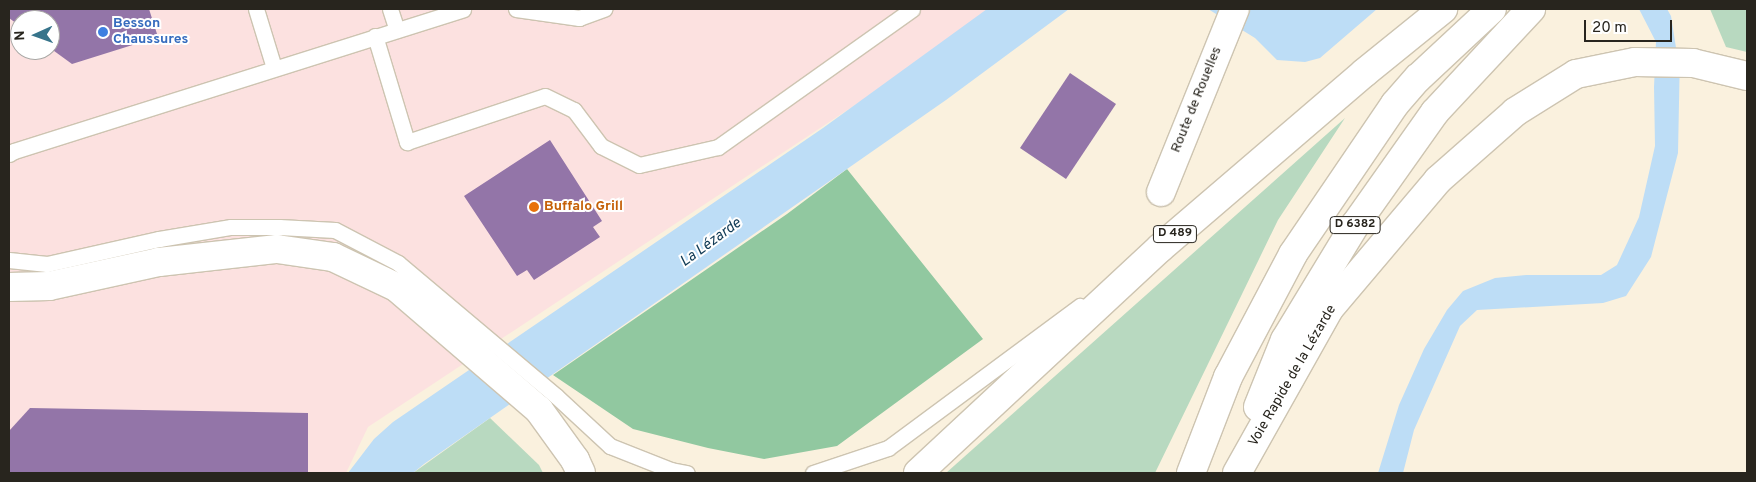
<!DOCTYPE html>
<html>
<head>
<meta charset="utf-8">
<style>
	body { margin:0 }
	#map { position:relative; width:1756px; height:482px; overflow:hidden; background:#faf1de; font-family:Overpass,sans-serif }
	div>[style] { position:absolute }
	.commercial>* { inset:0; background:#fce1e0 }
	.green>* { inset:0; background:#b8d9c0 }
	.forest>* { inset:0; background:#91c8a0 }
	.water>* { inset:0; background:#bdddf6 }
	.building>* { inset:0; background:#9375a8 }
	.roads { filter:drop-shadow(1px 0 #cdc4b1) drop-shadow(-1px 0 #cdc4b1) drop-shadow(0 1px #cdc4b1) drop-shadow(0 -1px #cdc4b1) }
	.lane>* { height:15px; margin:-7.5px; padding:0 7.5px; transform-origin:7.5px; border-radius:7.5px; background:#fff }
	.street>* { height:28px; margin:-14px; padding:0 14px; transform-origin:14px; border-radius:14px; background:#fff }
	.highway>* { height:28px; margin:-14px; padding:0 14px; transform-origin:14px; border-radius:14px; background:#fff }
	.dots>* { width:14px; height:14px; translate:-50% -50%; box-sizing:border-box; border:2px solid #fff; border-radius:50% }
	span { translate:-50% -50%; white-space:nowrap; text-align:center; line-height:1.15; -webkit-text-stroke:4px #fff; paint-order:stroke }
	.shield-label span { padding:1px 4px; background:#fff; border:1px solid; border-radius:4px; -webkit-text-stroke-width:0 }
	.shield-label { font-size:12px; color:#28251e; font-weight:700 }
	.shop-label { font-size:14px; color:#366cbe; font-weight:700 }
	.left { translate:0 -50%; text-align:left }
	.street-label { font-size:14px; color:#28251e }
	.food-label { font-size:14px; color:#c56008; font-weight:700 }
	.water-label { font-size:15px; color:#0e3954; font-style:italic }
	.frame { position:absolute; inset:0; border:10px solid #28251e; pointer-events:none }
	.north { position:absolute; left:10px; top:10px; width:50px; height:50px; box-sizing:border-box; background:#fff; border:1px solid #a9a8a5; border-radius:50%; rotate:268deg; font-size:14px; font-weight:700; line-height:20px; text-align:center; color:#28251e }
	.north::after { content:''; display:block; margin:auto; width:18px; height:22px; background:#37748b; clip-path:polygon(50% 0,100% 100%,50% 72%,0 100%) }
	.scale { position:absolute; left:1584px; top:20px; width:88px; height:22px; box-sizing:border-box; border:2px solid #28251e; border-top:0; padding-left:6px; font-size:15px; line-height:18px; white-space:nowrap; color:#28251e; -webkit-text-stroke:4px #fff; paint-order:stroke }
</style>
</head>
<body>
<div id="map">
	<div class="commercial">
		<div style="clip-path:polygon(evenodd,9px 9px,1000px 9px,368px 427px,346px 473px,9px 473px,9px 9px,20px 20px,50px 20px,50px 50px,20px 50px,20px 20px)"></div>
	</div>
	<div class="green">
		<div style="clip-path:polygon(1710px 9px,1747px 9px,1747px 52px,1726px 47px)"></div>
		<div style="clip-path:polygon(1345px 118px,1278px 220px,1155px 473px,946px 473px)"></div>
		<div style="clip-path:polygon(490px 418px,539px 465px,543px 473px,413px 473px)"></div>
	</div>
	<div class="forest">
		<div style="clip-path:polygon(847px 169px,983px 339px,837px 446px,764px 459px,708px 448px,633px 429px,553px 375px,787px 214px)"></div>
	</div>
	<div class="water">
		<div style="clip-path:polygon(987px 9px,1069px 9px,946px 100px,424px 464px,413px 473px,348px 473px,374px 439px,393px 422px,823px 128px)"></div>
		<div style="clip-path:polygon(1208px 9px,1377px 9px,1320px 58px,1305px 62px,1277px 60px,1255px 38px)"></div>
		<div style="clip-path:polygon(1639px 9px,1667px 9px,1671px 16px,1677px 54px,1680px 53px,1678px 153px,1651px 257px,1626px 296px,1603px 303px,1477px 310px,1460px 326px,1414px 430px,1403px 473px,1378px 473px,1399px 405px,1424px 349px,1447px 310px,1463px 291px,1495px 278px,1526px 275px,1601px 275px,1617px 265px,1639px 217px,1655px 146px,1654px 87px,1656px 42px)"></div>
	</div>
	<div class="building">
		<div style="clip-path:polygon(9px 9px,149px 9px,158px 37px,72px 64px,50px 48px,50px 20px,20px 20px,20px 26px,9px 18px)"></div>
		<div style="clip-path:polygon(1070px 73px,1116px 104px,1066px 179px,1020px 148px)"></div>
		<div style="clip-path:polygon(550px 140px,602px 221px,593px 227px,600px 237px,534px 280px,527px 270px,517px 276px,464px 196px)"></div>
		<div style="clip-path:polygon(30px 408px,308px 413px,308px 473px,9px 473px,9px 431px)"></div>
	</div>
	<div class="roads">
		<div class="lane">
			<div style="left:256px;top:9px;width:62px;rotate:73deg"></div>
			<div style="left:390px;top:9px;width:22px;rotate:72deg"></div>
			<div style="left:516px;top:9px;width:64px;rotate:8.1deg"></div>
			<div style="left:579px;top:18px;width:27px;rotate:-20deg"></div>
			<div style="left:375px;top:36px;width:111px;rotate:73.2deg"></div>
			<div style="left:407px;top:142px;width:145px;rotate:-18.4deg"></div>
			<div style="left:545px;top:96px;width:32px;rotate:26deg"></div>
			<div style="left:574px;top:110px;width:45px;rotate:53.1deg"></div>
			<div style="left:601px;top:146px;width:42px;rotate:26.6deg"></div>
			<div style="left:639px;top:165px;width:81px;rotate:-12.8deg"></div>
			<div style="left:718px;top:147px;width:238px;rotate:-35.4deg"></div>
			<div style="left:9px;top:154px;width:6px;rotate:-31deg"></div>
			<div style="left:14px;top:151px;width:471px;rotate:-17.5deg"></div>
			<div style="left:9px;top:260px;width:38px;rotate:6deg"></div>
			<div style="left:47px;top:264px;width:115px;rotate:-12.6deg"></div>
			<div style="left:159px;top:239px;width:73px;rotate:-9.5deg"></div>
			<div style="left:231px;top:227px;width:48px"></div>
			<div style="left:279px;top:227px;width:56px;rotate:3.1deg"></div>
			<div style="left:335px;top:230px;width:71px;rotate:27.6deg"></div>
			<div style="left:398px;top:263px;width:207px;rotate:40.1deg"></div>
			<div style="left:556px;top:396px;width:74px;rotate:42.8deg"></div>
			<div style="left:610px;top:446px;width:66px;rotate:21.5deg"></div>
			<div style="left:671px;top:470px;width:16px;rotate:11deg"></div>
			<div style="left:813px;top:473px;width:79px;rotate:-18.4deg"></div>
			<div style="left:888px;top:448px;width:239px;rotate:-36.5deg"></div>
		</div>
		<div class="street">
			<div style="left:1161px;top:192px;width:197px;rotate:-68deg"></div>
		</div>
		<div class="highway">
			<div style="left:9px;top:287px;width:40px;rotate:-1.4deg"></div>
			<div style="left:49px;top:286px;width:113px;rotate:-12.3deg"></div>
			<div style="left:159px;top:262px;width:119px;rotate:-6.3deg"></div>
			<div style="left:277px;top:249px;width:57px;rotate:8.1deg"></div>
			<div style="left:333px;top:257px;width:70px;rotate:25.5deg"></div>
			<div style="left:396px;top:287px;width:189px;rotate:40.7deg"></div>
			<div style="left:539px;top:410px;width:62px;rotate:54.2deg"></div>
			<div style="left:575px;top:460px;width:14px;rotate:65deg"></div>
			<div style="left:1258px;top:407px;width:72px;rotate:-68.1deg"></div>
			<div style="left:1285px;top:340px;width:135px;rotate:-58.7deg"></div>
			<div style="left:1355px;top:225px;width:138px;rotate:-54.7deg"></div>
			<div style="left:1435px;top:112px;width:141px;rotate:-47deg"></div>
			<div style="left:918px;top:473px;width:330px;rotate:-42.9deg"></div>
			<div style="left:1160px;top:248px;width:269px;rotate:-40.6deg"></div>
			<div style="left:1364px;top:73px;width:102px;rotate:-39deg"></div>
			<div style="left:1191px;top:473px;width:103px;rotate:-68.9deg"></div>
			<div style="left:1228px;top:377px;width:139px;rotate:-62.1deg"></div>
			<div style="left:1293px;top:254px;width:181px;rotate:-55.8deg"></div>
			<div style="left:1395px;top:104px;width:35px;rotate:-49deg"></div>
			<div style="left:1418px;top:78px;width:101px;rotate:-43deg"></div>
			<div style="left:1237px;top:473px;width:188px;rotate:-60.7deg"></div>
			<div style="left:1329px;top:309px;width:169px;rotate:-49.8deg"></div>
			<div style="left:1438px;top:180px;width:103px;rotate:-41.4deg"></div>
			<div style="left:1515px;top:112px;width:72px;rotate:-31.9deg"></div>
			<div style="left:1576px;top:74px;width:60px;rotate:-11.5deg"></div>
			<div style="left:1635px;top:62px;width:58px;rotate:1deg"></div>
			<div style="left:1693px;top:63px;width:56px;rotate:13.5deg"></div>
		</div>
	</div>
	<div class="dots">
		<div style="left:103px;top:32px;background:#3f7fe0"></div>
		<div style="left:534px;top:207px;background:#e8710a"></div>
	</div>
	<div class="shield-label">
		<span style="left:1355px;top:225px">D 6382</span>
		<span style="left:1175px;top:234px">D 489</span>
	</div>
	<div class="shop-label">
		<span class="left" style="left:113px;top:32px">Besson<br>Chaussures</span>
	</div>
	<div class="street-label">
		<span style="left:1197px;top:100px;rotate:-68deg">Route de Rouelles</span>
		<span style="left:1293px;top:376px;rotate:-60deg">Voie Rapide de la Lézarde</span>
	</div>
	<div class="food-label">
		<span class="left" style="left:544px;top:207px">Buffalo Grill</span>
	</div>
	<div class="water-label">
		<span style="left:711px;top:243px;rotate:-36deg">La Lézarde</span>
	</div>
	<div class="frame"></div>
	<div class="north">N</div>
	<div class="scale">20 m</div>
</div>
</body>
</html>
